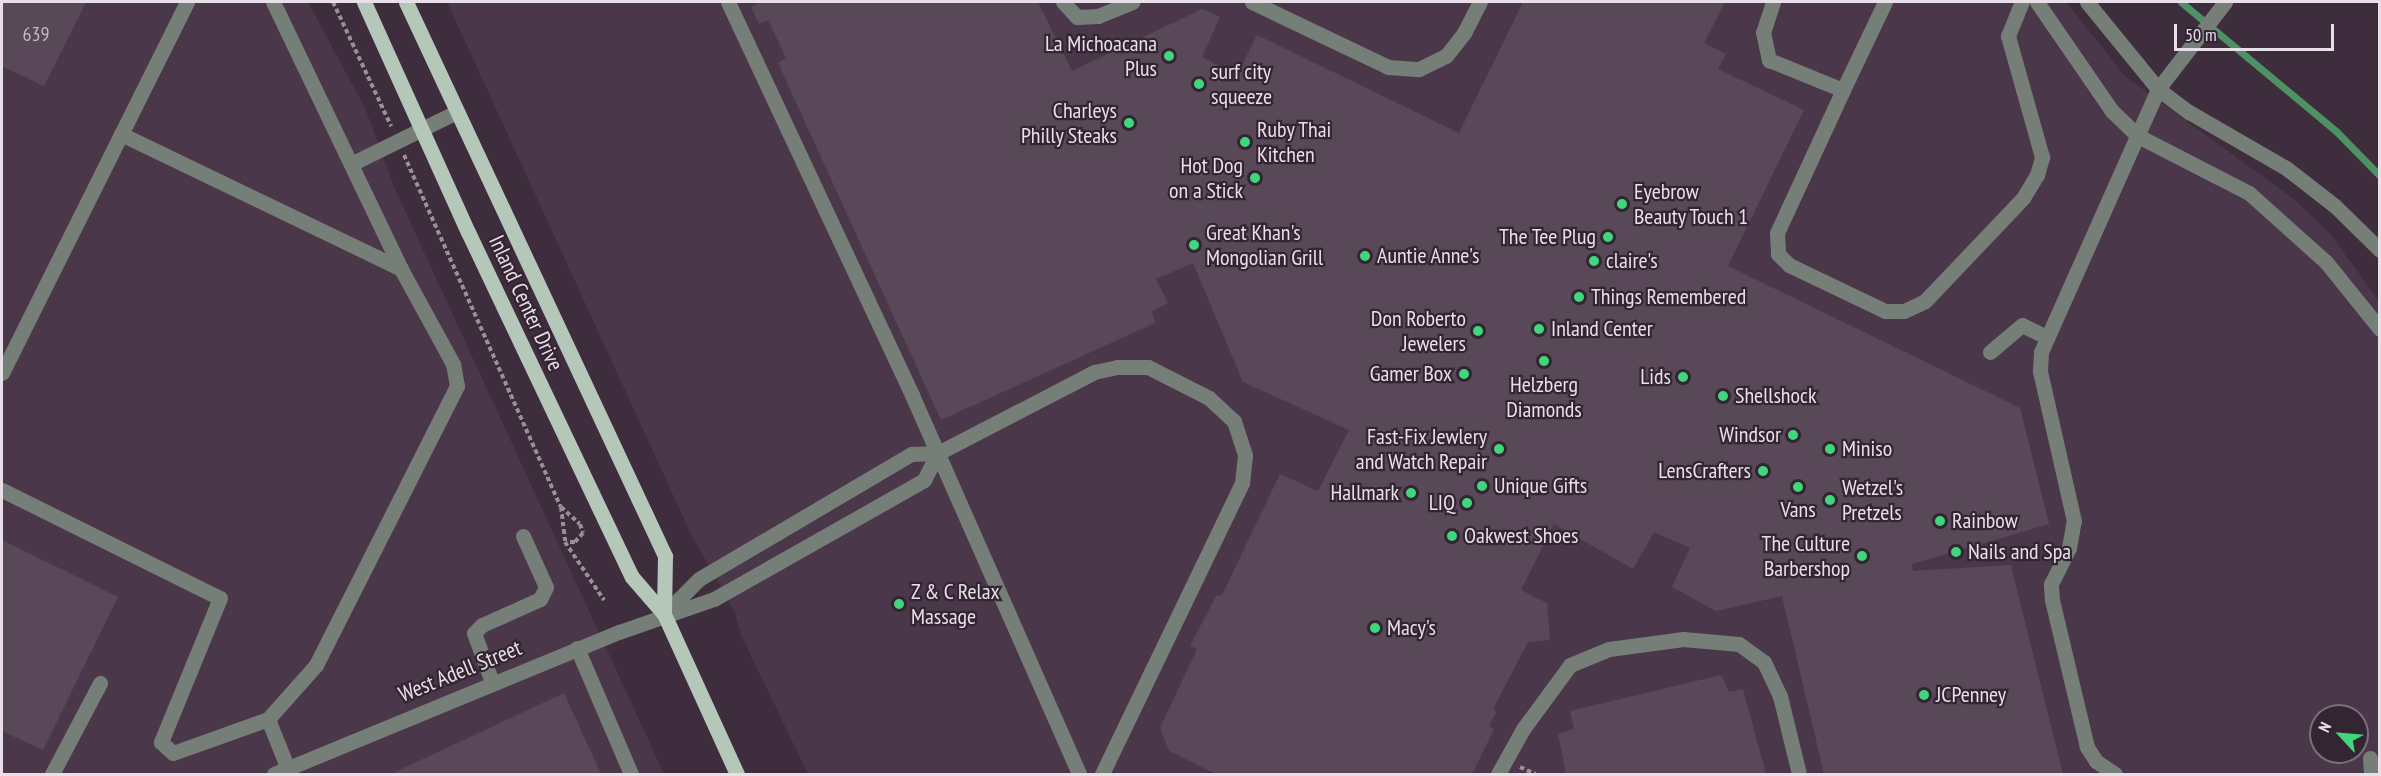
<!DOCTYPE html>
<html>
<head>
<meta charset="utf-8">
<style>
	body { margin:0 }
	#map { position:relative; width:2381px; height:776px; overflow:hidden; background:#3e2e3d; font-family:"PT Sans Narrow",sans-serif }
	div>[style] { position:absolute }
	.built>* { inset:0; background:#4b374a }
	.stream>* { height:7px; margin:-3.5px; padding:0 3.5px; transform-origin:3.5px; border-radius:3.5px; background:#4e9163 }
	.building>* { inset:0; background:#594958 }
	.path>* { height:4px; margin-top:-2px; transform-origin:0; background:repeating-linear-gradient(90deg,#9c8f9b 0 4.5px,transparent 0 7.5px) }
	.minor>* { height:15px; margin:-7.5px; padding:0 7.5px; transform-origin:7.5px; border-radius:7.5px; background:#757e77 }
	.major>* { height:15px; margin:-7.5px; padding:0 7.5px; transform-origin:7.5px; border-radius:7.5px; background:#b5c7b9 }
	.dots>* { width:16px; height:16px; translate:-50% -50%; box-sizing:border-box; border:3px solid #332532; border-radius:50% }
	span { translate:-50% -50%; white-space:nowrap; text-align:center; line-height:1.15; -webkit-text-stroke:4.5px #332532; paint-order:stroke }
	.number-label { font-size:20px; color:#c5bac4 }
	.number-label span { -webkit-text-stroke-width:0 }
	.poi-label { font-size:22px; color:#e9dfe8 }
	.right { translate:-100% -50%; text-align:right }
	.left { translate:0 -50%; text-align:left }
	.street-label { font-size:22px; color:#e9dfe8 }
	.frame { position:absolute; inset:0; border:3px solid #e9dfe8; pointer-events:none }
	.north { position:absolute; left:2309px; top:704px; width:60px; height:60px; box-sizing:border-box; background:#332532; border:2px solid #7c6f7b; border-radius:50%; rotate:296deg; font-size:16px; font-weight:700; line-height:24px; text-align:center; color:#e9dfe8 }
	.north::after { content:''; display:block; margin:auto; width:21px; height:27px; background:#40d77c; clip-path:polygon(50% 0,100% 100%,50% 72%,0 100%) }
	.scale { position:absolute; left:2174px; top:24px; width:160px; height:27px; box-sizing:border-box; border:3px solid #e9dfe8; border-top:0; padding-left:8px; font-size:18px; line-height:21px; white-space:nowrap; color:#e9dfe8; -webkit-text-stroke:4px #332532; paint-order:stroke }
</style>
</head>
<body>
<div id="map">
	<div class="built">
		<div style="clip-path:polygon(2px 2px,308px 2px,365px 108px,395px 189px,664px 774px,2px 774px)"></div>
		<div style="clip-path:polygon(evenodd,447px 2px,2066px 2px,2126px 77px,2295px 200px,2331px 235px,2379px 301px,2379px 774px,808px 774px,741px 635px,735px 612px,691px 534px,447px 2px,2321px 716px,2357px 716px,2357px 752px,2321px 752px,2321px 716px)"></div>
	</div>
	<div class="stream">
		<div style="left:2181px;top:2px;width:202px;rotate:39.8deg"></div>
		<div style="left:2336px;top:131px;width:63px;rotate:45.6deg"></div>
	</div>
	<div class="building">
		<div style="clip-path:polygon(2px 2px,86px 2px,44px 86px,2px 66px)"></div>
		<div style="clip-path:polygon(761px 2px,1038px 2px,1072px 71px,1202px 9px,1220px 17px,1202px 57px,1237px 75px,1257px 35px,1459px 133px,1523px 2px,1725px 2px,1704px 43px,1726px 54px,1718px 69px,1804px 110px,1728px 266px,2020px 408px,2049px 524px,1912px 564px,1913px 571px,2011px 565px,2063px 774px,1824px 774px,1782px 596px,1716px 611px,1672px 587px,1690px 548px,1654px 532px,1633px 569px,1554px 524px,1521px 590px,1547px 603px,1550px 640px,1528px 642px,1493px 709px,1497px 711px,1489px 726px,1494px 729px,1472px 774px,1216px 774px,1169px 751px,1160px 728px,1197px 649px,1190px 646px,1216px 596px,1222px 595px,1280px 474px,1318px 491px,1349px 430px,1243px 382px,1193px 263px,1156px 279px,1168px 303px,1152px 311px,1155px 323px,941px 420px,778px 63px,786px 58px,768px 20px,759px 24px,751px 7px)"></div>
		<div style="clip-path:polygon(2px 540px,118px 597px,43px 750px,2px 731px)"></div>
		<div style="clip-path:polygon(1721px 675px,1729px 692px,1743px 689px,1766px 774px,1566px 774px,1558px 734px,1574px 729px,1570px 711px)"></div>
		<div style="clip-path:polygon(564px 693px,601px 774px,391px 774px)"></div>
	</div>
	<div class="path">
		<div style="left:333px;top:2px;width:137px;rotate:64.9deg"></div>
		<div style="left:404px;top:155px;width:385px;rotate:66deg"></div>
		<div style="left:561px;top:507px;width:35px;rotate:83deg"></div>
		<div style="left:565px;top:542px;width:70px;rotate:56.1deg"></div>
		<div style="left:561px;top:507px;width:25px;rotate:42deg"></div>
		<div style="left:580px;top:524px;width:9px;rotate:72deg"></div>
		<div style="left:583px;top:533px;width:12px;rotate:132deg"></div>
		<div style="left:575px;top:542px;width:9px;rotate:180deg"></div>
		<div style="left:1520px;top:767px;width:17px;rotate:25deg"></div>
	</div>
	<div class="minor">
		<div style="left:728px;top:2px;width:434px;rotate:64.9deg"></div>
		<div style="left:912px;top:395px;width:414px;rotate:66.2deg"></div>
		<div style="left:1063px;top:2px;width:21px;rotate:47deg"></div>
		<div style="left:1077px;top:17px;width:21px;rotate:-3deg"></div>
		<div style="left:1098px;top:16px;width:37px;rotate:-22deg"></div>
		<div style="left:1252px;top:2px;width:151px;rotate:25.5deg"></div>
		<div style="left:1388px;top:67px;width:31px;rotate:4deg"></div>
		<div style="left:1419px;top:69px;width:30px;rotate:-26deg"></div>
		<div style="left:1446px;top:56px;width:29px;rotate:-52deg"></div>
		<div style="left:1464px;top:33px;width:35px;rotate:-63deg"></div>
		<div style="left:1773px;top:2px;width:32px;rotate:108deg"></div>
		<div style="left:1763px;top:32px;width:29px;rotate:78deg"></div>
		<div style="left:1769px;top:60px;width:80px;rotate:22.1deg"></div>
		<div style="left:1843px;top:90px;width:157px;rotate:114.8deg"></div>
		<div style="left:1777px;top:233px;width:21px;rotate:87deg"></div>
		<div style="left:1778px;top:254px;width:16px;rotate:45deg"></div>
		<div style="left:1789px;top:265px;width:106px;rotate:25.6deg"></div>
		<div style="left:1885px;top:311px;width:19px"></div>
		<div style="left:1904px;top:311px;width:23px;rotate:-25deg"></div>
		<div style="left:1925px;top:301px;width:142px;rotate:-46.4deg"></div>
		<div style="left:2023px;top:198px;width:27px;rotate:-59deg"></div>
		<div style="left:2037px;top:175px;width:19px;rotate:-74deg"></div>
		<div style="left:2042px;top:157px;width:126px;rotate:-105.7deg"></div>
		<div style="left:2008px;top:36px;width:37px;rotate:-68deg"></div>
		<div style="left:2037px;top:2px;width:132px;rotate:55.5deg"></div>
		<div style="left:2112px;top:111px;width:36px;rotate:44deg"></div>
		<div style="left:2138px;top:136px;width:125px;rotate:27.2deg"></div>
		<div style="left:2249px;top:193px;width:103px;rotate:41.9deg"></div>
		<div style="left:2326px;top:262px;width:86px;rotate:51.1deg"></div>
		<div style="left:2087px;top:2px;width:112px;rotate:50.8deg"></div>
		<div style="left:2158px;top:89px;width:39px;rotate:37deg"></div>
		<div style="left:2189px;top:112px;width:112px;rotate:30deg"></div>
		<div style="left:2286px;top:168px;width:62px;rotate:37.8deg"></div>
		<div style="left:2335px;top:206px;width:63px;rotate:44.4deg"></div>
		<div style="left:1843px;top:90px;width:98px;rotate:-64.5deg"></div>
		<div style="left:121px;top:134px;width:311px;rotate:25.7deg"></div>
		<div style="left:351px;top:164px;width:117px;rotate:-26.3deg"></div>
		<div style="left:1990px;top:352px;width:42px;rotate:-40.2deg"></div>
		<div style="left:2022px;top:325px;width:25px;rotate:26deg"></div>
		<div style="left:2px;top:373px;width:415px;rotate:-63.5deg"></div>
		<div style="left:2px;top:490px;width:243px;rotate:26.4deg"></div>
		<div style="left:220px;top:598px;width:156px;rotate:112.3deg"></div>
		<div style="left:161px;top:742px;width:16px;rotate:43deg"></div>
		<div style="left:173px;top:753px;width:101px;rotate:-19.7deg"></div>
		<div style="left:268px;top:719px;width:72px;rotate:-48.4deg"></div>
		<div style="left:316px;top:665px;width:313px;rotate:-63.2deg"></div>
		<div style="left:457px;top:386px;width:22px;rotate:-100deg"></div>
		<div style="left:453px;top:364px;width:108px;rotate:-118.7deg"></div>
		<div style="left:401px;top:269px;width:296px;rotate:-115.6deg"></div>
		<div style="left:664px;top:614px;width:49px;rotate:-45deg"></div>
		<div style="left:699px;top:579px;width:246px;rotate:-30.5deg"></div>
		<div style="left:911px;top:454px;width:27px;rotate:-2deg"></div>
		<div style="left:938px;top:453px;width:176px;rotate:-27.4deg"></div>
		<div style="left:1094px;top:372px;width:24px;rotate:-12deg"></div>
		<div style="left:1117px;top:367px;width:31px"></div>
		<div style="left:1148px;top:367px;width:68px;rotate:26.9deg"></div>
		<div style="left:1209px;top:398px;width:34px;rotate:43deg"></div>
		<div style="left:1234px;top:421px;width:36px;rotate:72deg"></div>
		<div style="left:1245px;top:455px;width:28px;rotate:96deg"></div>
		<div style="left:1242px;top:483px;width:323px;rotate:115.7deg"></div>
		<div style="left:577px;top:648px;width:137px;rotate:66.8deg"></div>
		<div style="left:492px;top:682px;width:52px;rotate:-110.2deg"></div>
		<div style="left:474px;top:633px;width:11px;rotate:-45deg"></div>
		<div style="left:482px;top:625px;width:64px;rotate:-24.1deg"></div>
		<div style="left:540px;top:599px;width:13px;rotate:-63deg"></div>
		<div style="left:546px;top:587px;width:56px;rotate:-114.3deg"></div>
		<div style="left:268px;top:719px;width:59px;rotate:68.2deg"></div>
		<div style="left:2370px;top:758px;width:16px;rotate:86deg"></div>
		<div style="left:52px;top:774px;width:103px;rotate:-62.2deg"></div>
		<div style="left:274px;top:774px;width:373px;rotate:-22.4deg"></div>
		<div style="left:619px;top:632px;width:101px;rotate:-19.2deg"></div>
		<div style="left:714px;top:599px;width:241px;rotate:-29.5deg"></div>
		<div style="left:924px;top:480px;width:30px;rotate:-63deg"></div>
		<div style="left:1498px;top:774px;width:51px;rotate:-60.9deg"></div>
		<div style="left:1523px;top:729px;width:79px;rotate:-53.7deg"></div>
		<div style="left:1570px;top:665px;width:42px;rotate:-22.3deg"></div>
		<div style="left:1609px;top:649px;width:75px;rotate:-7.7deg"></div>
		<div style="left:1683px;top:639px;width:56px;rotate:5.1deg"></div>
		<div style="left:1739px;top:644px;width:31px;rotate:36deg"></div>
		<div style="left:1764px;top:662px;width:38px;rotate:65deg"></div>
		<div style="left:1780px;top:696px;width:80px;rotate:76.3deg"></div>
		<div style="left:2115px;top:774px;width:23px;rotate:-146deg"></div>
		<div style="left:2096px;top:761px;width:17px;rotate:-123deg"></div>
		<div style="left:2087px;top:747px;width:151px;rotate:-103.4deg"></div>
		<div style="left:2052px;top:600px;width:16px;rotate:-94deg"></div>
		<div style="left:2051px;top:584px;width:40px;rotate:-63.4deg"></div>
		<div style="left:2069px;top:548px;width:27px;rotate:-80deg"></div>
		<div style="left:2074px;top:521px;width:154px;rotate:-102.8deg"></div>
		<div style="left:2040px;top:371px;width:19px;rotate:-87deg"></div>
		<div style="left:2041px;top:352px;width:288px;rotate:-66deg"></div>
		<div style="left:2158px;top:89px;width:110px;rotate:-52.4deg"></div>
	</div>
	<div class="major">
		<div style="left:364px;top:2px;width:252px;rotate:65.7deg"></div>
		<div style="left:468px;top:232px;width:382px;rotate:64.6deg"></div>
		<div style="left:632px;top:577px;width:49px;rotate:49.1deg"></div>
		<div style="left:664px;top:614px;width:176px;rotate:65.5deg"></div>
		<div style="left:406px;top:2px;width:612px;rotate:64.94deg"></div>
		<div style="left:665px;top:556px;width:58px;rotate:91deg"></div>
	</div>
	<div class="dots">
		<div style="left:1169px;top:56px;background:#40d77c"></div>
		<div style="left:1199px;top:84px;background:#40d77c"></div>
		<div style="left:1129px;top:123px;background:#40d77c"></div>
		<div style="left:1245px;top:142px;background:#40d77c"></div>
		<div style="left:1255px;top:178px;background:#40d77c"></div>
		<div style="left:1622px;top:204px;background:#40d77c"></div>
		<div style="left:1608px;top:237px;background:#40d77c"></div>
		<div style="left:1194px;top:245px;background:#40d77c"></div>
		<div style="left:1365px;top:256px;background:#40d77c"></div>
		<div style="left:1594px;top:261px;background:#40d77c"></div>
		<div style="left:1579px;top:297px;background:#40d77c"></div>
		<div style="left:1539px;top:329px;background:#40d77c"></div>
		<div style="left:1478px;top:331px;background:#40d77c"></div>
		<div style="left:1544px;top:361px;background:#40d77c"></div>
		<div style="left:1464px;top:374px;background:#40d77c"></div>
		<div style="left:1683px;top:377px;background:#40d77c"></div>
		<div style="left:1723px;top:396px;background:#40d77c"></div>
		<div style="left:1793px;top:435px;background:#40d77c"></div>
		<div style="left:1499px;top:449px;background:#40d77c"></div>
		<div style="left:1830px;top:449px;background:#40d77c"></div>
		<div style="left:1763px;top:471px;background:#40d77c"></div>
		<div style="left:1482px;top:486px;background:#40d77c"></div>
		<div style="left:1798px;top:487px;background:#40d77c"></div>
		<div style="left:1411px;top:493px;background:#40d77c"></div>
		<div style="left:1830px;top:500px;background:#40d77c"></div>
		<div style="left:1467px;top:503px;background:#40d77c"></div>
		<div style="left:1940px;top:521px;background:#40d77c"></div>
		<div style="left:1452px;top:536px;background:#40d77c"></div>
		<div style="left:1956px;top:552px;background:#40d77c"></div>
		<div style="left:1862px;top:556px;background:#40d77c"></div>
		<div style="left:899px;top:604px;background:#40d77c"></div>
		<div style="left:1375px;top:628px;background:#40d77c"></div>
		<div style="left:1924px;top:695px;background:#40d77c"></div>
	</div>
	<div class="number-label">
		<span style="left:36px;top:34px">639</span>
	</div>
	<div class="poi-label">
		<span class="right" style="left:1157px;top:56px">La Michoacana<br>Plus</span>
		<span class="left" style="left:1211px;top:84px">surf city<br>squeeze</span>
		<span class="right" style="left:1117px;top:123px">Charleys<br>Philly Steaks</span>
		<span class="left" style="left:1257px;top:142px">Ruby Thai<br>Kitchen</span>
		<span class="right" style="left:1243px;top:178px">Hot Dog<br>on a Stick</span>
		<span class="left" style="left:1634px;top:204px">Eyebrow<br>Beauty Touch 1</span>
		<span class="left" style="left:1206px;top:245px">Great Khan's<br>Mongolian Grill</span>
		<span class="right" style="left:1596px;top:237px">The Tee Plug</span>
		<span class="left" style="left:1377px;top:256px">Auntie Anne's</span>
		<span class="left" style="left:1606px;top:261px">claire's</span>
		<span class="left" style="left:1591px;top:297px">Things Remembered</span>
		<span class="right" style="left:1466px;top:331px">Don Roberto<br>Jewelers</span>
		<span class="left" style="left:1551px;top:329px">Inland Center</span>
		<span class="right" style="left:1452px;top:374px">Gamer Box</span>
		<span class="right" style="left:1671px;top:377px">Lids</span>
		<span style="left:1544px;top:397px">Helzberg<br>Diamonds</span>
		<span class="left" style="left:1735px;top:396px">Shellshock</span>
		<span class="right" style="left:1781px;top:435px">Windsor</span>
		<span class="right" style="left:1487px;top:449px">Fast-Fix Jewlery<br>and Watch Repair</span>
		<span class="left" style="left:1842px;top:449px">Miniso</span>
		<span class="right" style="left:1751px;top:471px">LensCrafters</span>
		<span class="left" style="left:1494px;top:486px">Unique Gifts</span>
		<span class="left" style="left:1842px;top:500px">Wetzel's<br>Pretzels</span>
		<span class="right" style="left:1399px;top:493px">Hallmark</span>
		<span class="right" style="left:1455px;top:503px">LIQ</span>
		<span style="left:1798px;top:510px">Vans</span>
		<span class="left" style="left:1952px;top:521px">Rainbow</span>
		<span class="left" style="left:1464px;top:536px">Oakwest Shoes</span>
		<span class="right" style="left:1850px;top:556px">The Culture<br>Barbershop</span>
		<span class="left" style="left:1968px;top:552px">Nails and Spa</span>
		<span class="left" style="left:911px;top:604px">Z &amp; C Relax<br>Massage</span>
		<span class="left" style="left:1387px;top:628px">Macy's</span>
		<span class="left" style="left:1936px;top:695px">JCPenney</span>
	</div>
	<div class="street-label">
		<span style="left:526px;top:303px;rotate:65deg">Inland Center Drive</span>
		<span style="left:460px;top:671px;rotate:-22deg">West Adell Street</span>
	</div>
	<div class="frame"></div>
	<div class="north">N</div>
	<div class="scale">50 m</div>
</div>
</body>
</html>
